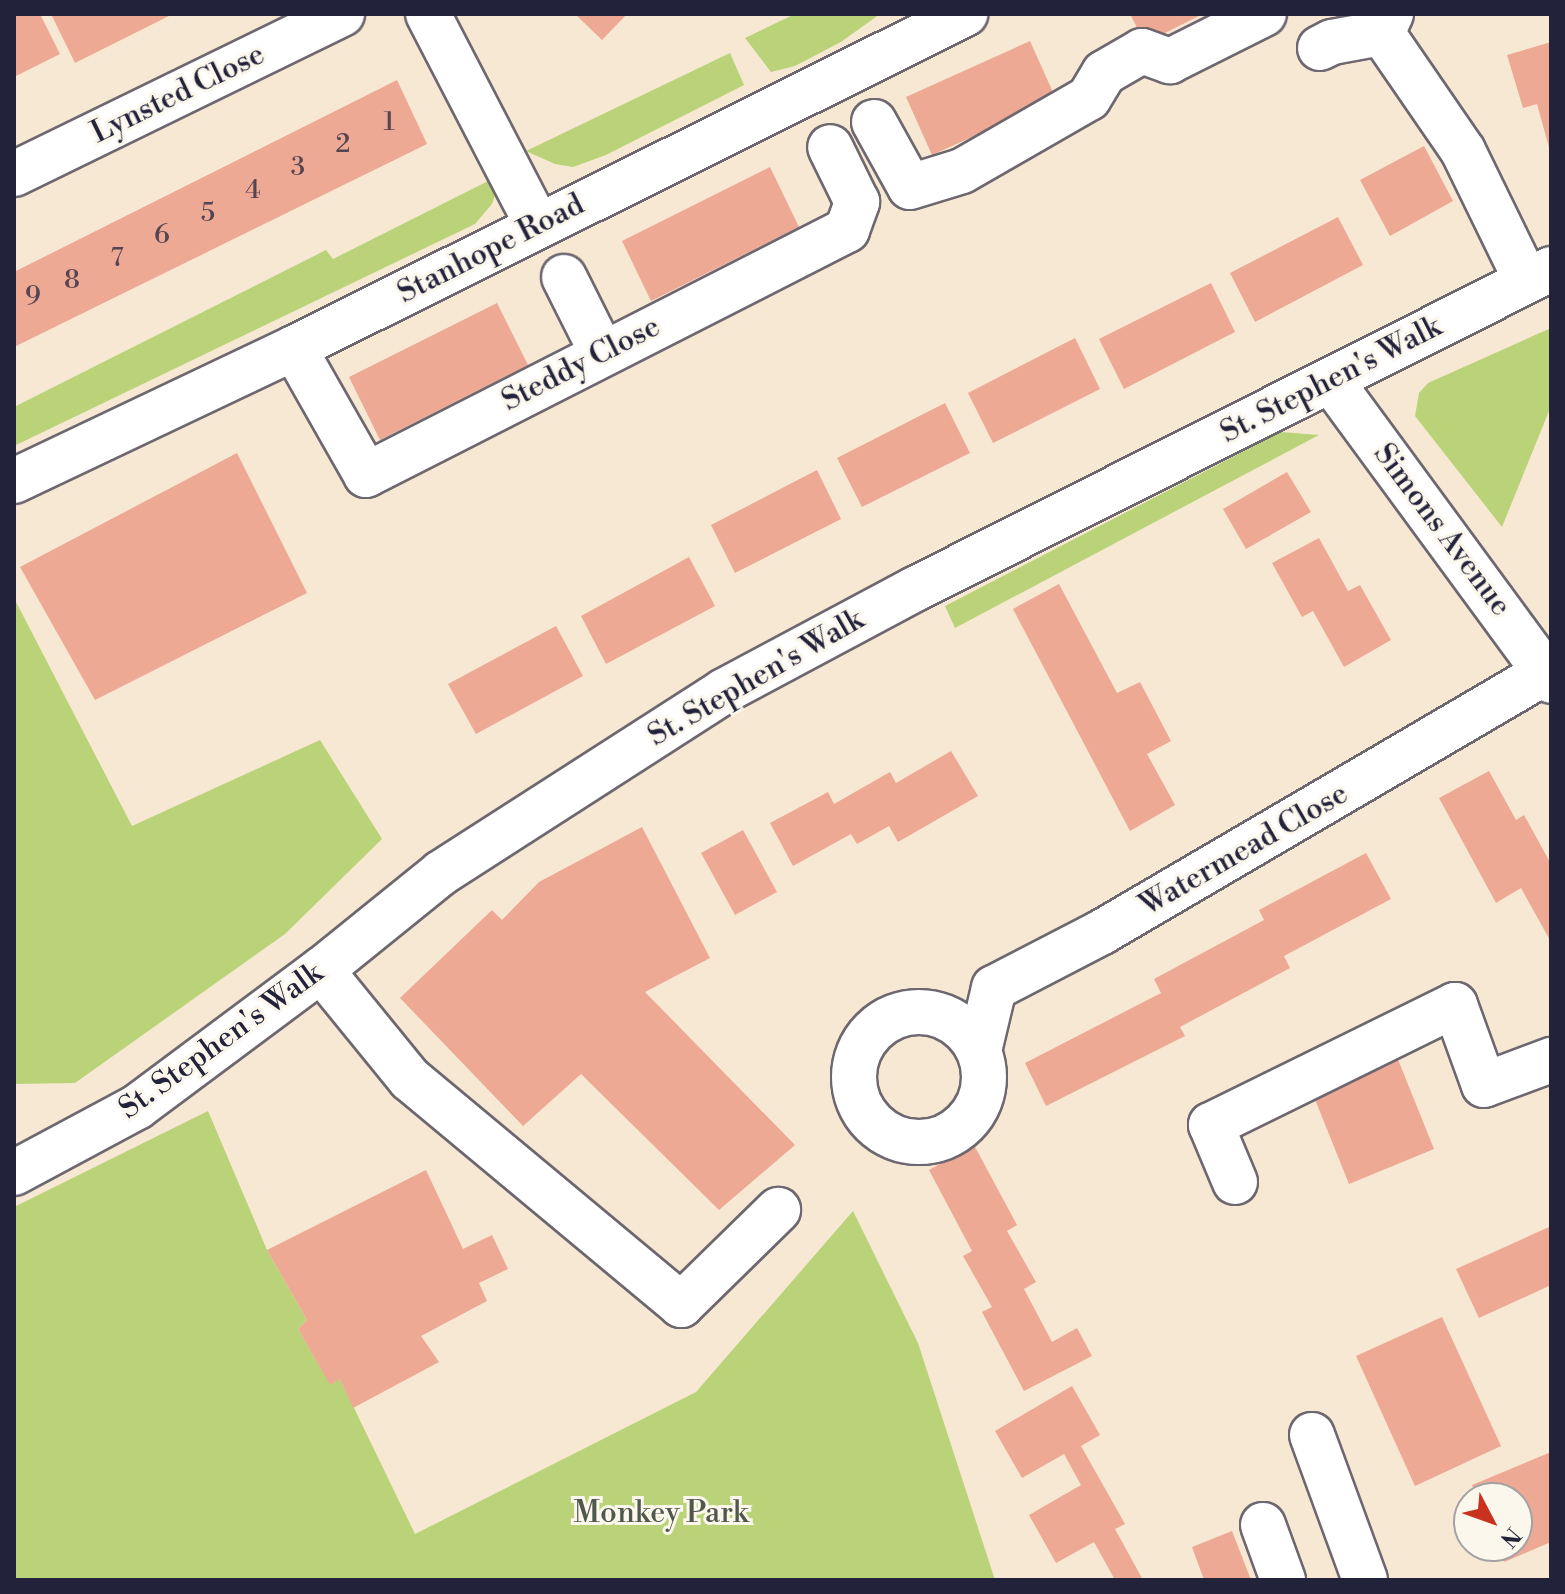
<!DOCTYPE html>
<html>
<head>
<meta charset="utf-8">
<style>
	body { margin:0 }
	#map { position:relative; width:1565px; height:1594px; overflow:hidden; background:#f7e8d3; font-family:"Libre Bodoni",serif }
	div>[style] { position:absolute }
	.green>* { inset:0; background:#bad378 }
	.building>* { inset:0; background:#eda993 }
	.roads { filter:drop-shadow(2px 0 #6d6770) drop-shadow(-2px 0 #6d6770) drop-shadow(0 2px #6d6770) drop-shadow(0 -2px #6d6770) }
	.minor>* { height:44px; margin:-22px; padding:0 22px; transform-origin:22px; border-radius:22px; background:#fff }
	.minor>.ring { margin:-22px; padding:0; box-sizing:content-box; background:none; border:44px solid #fff; border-radius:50% }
	span { translate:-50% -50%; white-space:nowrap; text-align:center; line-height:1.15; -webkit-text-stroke:6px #fbf7ec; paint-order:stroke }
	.number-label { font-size:26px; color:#554451 }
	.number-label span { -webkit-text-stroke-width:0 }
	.street-label { font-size:30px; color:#22223b }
	.park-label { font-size:30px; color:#50574d }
	.frame { position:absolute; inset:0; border:16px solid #22223b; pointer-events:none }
	.north { position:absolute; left:1453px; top:1482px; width:80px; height:80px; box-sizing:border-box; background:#fbf7ec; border:2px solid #a4a2a5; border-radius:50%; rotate:131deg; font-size:22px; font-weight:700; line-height:32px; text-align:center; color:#22223b }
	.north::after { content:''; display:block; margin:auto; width:28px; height:36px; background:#c8321e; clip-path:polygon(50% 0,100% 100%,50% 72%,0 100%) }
</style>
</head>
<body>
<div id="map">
	<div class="green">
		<div style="clip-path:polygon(795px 14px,880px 14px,841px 42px,795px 66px,771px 72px,745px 38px)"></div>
		<div style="clip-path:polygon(730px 53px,744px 85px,606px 155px,573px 167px,555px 164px,526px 151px)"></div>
		<div style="clip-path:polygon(502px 174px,492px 204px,475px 224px,14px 446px,14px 407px,326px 250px,333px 259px)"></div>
		<div style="clip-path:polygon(1551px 328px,1551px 406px,1502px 527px,1415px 416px,1419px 393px,1428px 383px)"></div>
		<div style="clip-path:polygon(1281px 432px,1319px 435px,955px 628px,945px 606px)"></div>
		<div style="clip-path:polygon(14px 598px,132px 826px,320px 740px,382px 839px,285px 934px,75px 1083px,14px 1084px)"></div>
		<div style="clip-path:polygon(208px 1111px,267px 1250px,307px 1320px,298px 1329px,330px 1384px,340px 1379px,415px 1534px,696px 1392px,853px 1211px,918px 1343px,995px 1580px,14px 1580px,14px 1207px)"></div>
	</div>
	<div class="building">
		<div style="clip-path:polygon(14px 14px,40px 14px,60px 54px,14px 77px)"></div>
		<div style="clip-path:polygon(51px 14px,173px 14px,75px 63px)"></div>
		<div style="clip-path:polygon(575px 14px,627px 14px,602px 40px)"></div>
		<div style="clip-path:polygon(1130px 14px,1203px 14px,1145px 43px)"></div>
		<div style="clip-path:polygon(1030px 41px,1056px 99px,932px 155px,906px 97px)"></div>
		<div style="clip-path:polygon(1551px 42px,1551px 150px,1550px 151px,1537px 104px,1523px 108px,1507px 55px)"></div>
		<div style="clip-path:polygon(397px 80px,427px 144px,14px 347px,14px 272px)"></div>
		<div style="clip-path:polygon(1424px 146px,1453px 201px,1390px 236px,1360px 180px)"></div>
		<div style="clip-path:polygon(770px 167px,799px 227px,651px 301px,622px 241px)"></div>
		<div style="clip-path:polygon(1338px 217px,1363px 265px,1255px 322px,1230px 273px)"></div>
		<div style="clip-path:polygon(1211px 283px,1235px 332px,1124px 389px,1099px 339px)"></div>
		<div style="clip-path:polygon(497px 303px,528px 365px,380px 440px,349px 377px)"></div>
		<div style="clip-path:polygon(1075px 338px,1100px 389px,993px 443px,968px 393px)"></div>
		<div style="clip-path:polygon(945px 403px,970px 453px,862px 507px,837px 458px)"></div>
		<div style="clip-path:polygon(237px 453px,307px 593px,95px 700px,20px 567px)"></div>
		<div style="clip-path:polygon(817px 470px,841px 519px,735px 573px,711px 525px)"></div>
		<div style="clip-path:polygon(1287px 472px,1311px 512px,1246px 549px,1223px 509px)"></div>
		<div style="clip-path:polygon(1319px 538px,1348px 591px,1360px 585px,1391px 640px,1344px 667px,1313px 611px,1302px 617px,1272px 563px)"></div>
		<div style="clip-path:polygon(689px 557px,715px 606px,606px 664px,581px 616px)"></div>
		<div style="clip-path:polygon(1059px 584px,1117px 693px,1140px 682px,1171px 741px,1147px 754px,1175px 805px,1130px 831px,1013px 609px)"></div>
		<div style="clip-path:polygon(556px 626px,583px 676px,476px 734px,448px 684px)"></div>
		<div style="clip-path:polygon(951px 751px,978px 796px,898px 842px,889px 826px,857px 844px,851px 834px,793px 866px,770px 823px,828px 792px,834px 804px,890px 772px,896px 783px)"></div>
		<div style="clip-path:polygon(1489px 771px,1516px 820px,1524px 815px,1551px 864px,1551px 942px,1521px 888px,1496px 903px,1439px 798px)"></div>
		<div style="clip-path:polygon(642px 827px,710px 958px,645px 992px,795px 1145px,719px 1210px,581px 1074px,523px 1126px,400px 998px,492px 910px,502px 920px,539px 882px)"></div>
		<div style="clip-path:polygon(743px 830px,777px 892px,735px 915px,701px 853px)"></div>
		<div style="clip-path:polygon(1366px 853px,1391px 899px,1284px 956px,1290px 968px,1180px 1027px,1185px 1036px,1046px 1106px,1025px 1063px,1161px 993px,1154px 979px,1264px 920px,1259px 910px)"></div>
		<div style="clip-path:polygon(1397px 1057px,1434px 1149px,1349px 1184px,1312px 1092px)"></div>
		<div style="clip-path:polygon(974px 1145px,1017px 1225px,1007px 1231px,1036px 1282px,1024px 1289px,1052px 1342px,1077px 1328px,1092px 1356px,1024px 1391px,982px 1312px,992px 1307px,963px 1256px,972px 1251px,929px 1170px)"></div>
		<div style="clip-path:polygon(426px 1170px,463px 1249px,492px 1235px,508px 1269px,479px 1283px,487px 1301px,421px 1336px,439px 1362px,353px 1408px,340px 1379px,330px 1385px,298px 1329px,307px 1320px,267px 1250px)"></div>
		<div style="clip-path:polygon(1549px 1227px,1551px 1285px,1479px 1318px,1456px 1269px)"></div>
		<div style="clip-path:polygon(1442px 1317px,1501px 1446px,1415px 1486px,1356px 1356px)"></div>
		<div style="clip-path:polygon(1072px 1386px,1100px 1435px,1081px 1446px,1125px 1524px,1115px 1529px,1143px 1580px,1115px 1580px,1094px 1542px,1056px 1563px,1029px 1515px,1081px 1485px,1064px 1454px,1022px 1478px,995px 1431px)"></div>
		<div style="clip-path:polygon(1551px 1452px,1551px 1542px,1504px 1562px,1497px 1546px,1517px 1546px,1517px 1498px,1477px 1498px,1472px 1485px)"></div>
		<div style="clip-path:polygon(1232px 1531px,1251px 1580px,1204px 1580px,1192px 1547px)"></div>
	</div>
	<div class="roads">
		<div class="minor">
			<div style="left:428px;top:14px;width:239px;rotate:62.6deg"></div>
			<div style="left:1391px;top:14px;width:21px;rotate:115deg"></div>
			<div style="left:1382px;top:33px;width:143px;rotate:55.5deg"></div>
			<div style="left:1463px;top:151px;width:144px;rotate:64deg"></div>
			<div style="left:1320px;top:48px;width:13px;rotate:-27deg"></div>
			<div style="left:1332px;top:42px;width:51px;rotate:-10.2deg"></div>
			<div style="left:874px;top:122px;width:74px;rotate:61deg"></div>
			<div style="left:910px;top:187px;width:54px;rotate:-17.1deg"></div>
			<div style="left:962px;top:171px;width:146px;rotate:-29.9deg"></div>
			<div style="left:1089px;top:98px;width:29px;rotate:-59deg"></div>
			<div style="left:1104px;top:73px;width:44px;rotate:-30.1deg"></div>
			<div style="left:1142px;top:51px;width:30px;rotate:20deg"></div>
			<div style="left:1170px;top:61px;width:105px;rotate:-26.6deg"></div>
			<div style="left:14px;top:174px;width:365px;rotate:-26deg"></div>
			<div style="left:564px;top:277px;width:85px;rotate:63.4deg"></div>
			<div style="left:294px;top:348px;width:146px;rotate:60.4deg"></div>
			<div style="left:366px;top:475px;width:540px;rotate:-26.99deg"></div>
			<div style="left:847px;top:230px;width:30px;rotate:-70deg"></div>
			<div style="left:857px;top:202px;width:61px;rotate:-116.1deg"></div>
			<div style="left:1331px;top:381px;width:372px;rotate:53.7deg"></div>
			<div style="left:14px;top:481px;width:310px;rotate:-25.4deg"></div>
			<div style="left:294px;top:348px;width:750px;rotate:-26.46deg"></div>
			<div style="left:321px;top:970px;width:141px;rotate:50.8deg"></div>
			<div style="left:410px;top:1079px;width:353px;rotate:39.8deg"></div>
			<div style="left:681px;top:1305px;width:136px;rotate:-44.4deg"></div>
			<div class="ring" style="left:854px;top:1012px;width:86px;height:86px"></div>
			<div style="left:979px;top:1051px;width:65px;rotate:-76.6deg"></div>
			<div style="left:994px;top:988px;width:122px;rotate:-27.4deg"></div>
			<div style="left:1102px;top:932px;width:515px;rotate:-30.35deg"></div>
			<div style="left:14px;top:1173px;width:140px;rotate:-28.2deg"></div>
			<div style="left:137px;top:1107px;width:229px;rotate:-36.7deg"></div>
			<div style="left:321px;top:970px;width:154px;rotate:-38.9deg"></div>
			<div style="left:441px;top:873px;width:336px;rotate:-32.7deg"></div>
			<div style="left:724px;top:691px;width:217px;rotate:-28.1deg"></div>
			<div style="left:915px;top:589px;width:712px;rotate:-26.71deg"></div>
			<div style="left:1235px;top:1182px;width:62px;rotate:-112.8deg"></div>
			<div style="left:1211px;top:1125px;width:272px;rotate:-26.2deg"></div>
			<div style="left:1455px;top:1005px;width:85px;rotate:70.1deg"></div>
			<div style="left:1484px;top:1085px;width:72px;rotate:-20.5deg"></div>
			<div style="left:1312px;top:1435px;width:154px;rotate:69.9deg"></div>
			<div style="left:1263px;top:1525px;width:59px;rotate:70deg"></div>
		</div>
	</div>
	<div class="number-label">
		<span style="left:389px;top:123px">1</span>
		<span style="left:343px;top:145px">2</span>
		<span style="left:298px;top:168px">3</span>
		<span style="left:253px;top:191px">4</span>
		<span style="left:208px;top:214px">5</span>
		<span style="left:162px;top:236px">6</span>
		<span style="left:117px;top:259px">7</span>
		<span style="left:72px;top:281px">8</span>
		<span style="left:33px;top:297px">9</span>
	</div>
	<div class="street-label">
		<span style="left:178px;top:94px;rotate:-26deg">Lynsted Close</span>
		<span style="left:491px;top:249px;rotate:-27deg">Stanhope Road</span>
		<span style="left:581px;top:364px;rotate:-27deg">Steddy Close</span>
		<span style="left:1331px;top:380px;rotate:-27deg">St. Stephen's Walk</span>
		<span style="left:1442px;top:530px;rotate:53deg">Simons Avenue</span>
		<span style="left:756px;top:678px;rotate:-30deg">St. Stephen's Walk</span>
		<span style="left:1244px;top:850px;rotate:-30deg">Watermead Close</span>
		<span style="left:221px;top:1041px;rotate:-36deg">St. Stephen's Walk</span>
	</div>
	<div class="park-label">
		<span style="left:661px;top:1513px">Monkey Park</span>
	</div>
	<div class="frame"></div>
	<div class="north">N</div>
</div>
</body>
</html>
